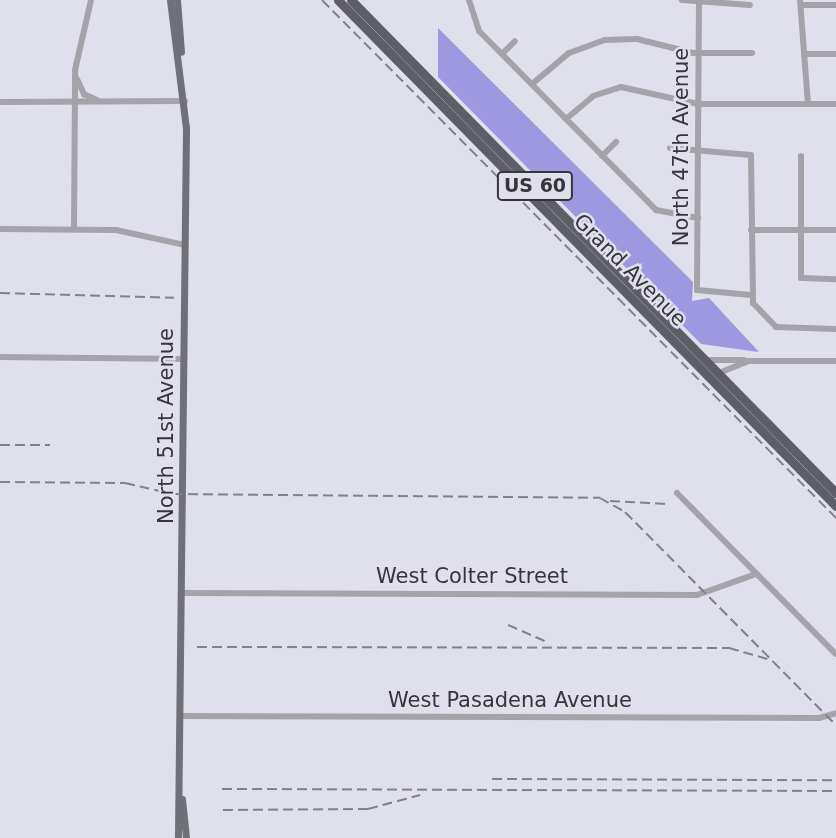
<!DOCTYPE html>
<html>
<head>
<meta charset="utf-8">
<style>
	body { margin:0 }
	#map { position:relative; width:836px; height:838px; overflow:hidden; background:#e0dfec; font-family:"DejaVu Sans",sans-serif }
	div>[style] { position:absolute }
	.water>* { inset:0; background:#9e98e1 }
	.minor>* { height:6px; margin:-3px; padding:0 3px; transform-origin:3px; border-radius:3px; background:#a4a3a9 }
	.major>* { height:7px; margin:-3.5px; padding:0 3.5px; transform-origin:3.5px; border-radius:3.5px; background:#707079 }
	.highway>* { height:9px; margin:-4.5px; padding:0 4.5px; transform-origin:4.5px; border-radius:4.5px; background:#5e5e68 }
	.rail>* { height:2px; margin-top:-1px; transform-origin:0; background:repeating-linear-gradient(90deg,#818189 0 10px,transparent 0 15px) }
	span { translate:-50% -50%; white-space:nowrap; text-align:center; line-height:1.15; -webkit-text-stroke:5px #e0dfec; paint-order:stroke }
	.shield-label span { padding:2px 5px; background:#e0dfec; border:2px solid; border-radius:5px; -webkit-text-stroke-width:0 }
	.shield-label { font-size:19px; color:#35353a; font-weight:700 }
	.street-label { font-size:21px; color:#35353a }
</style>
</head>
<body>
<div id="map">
	<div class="water">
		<div style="clip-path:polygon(438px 28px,693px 282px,692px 301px,709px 298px,759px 352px,701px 344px,438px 77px)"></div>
	</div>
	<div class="minor">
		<div style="left:469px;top:0;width:33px;rotate:72deg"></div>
		<div style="left:479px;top:31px;width:252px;rotate:45.3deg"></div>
		<div style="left:656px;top:210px;width:43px;rotate:10.8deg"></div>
		<div style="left:682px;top:0;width:68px;rotate:4.2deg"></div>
		<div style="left:699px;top:0;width:290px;rotate:90.4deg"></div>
		<div style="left:697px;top:290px;width:54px;rotate:5.3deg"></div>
		<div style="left:800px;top:0;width:103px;rotate:85.6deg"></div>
		<div style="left:801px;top:5px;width:35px"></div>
		<div style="left:502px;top:54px;width:18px;rotate:-45deg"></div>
		<div style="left:804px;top:54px;width:32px"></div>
		<div style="left:77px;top:79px;width:17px;rotate:65deg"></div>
		<div style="left:84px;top:94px;width:14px;rotate:25deg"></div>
		<div style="left:532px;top:84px;width:48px;rotate:-40deg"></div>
		<div style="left:569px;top:53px;width:38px;rotate:-20deg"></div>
		<div style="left:605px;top:40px;width:32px;rotate:-2deg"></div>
		<div style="left:637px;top:39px;width:58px;rotate:14deg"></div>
		<div style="left:693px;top:53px;width:59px"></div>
		<div style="left:0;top:102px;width:185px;rotate:-0.3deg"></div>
		<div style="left:566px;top:119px;width:35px;rotate:-40deg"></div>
		<div style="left:593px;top:96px;width:29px;rotate:-18deg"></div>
		<div style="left:621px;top:87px;width:79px;rotate:12.4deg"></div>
		<div style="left:698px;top:104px;width:138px"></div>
		<div style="left:670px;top:148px;width:81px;rotate:4.9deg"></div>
		<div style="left:751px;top:155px;width:148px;rotate:89.2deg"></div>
		<div style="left:753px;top:303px;width:33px;rotate:46deg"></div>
		<div style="left:776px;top:327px;width:60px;rotate:1.9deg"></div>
		<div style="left:602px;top:156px;width:20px;rotate:-45deg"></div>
		<div style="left:801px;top:156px;width:122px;rotate:90deg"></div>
		<div style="left:801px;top:278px;width:35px;rotate:2deg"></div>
		<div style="left:0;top:229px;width:116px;rotate:0.5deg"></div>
		<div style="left:116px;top:230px;width:71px;rotate:12.3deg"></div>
		<div style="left:74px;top:229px;width:159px;rotate:-89.6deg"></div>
		<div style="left:75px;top:70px;width:72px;rotate:-77.1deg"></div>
		<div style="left:751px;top:230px;width:85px"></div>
		<div style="left:0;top:357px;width:184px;rotate:0.6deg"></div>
		<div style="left:707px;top:360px;width:37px"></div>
		<div style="left:719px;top:373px;width:32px;rotate:-22deg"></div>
		<div style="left:749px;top:361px;width:87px"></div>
		<div style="left:677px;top:493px;width:226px;rotate:45.4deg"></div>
		<div style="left:183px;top:593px;width:514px;rotate:0.22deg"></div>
		<div style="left:697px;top:595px;width:63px;rotate:-19.6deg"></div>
		<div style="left:182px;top:716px;width:637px;rotate:0.18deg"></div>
		<div style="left:819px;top:718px;width:18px;rotate:-16deg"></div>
	</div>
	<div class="major">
		<div style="left:170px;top:0;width:129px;rotate:82.9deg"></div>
		<div style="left:186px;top:128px;width:710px;rotate:90.65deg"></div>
		<div style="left:177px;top:0;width:52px;rotate:85.6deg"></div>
		<div style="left:182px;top:799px;width:39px;rotate:84deg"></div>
	</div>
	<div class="highway">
		<div style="left:338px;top:0;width:710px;rotate:45.46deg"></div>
		<div style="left:351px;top:0;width:692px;rotate:45.47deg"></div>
	</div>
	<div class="rail">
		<div style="left:322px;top:0;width:730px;rotate:45.22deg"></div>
		<div style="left:0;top:293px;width:174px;rotate:1.6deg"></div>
		<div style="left:0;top:445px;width:50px"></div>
		<div style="left:0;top:482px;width:125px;rotate:0.5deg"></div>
		<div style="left:125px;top:483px;width:49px;rotate:12.9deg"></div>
		<div style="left:173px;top:494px;width:427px;rotate:0.5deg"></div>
		<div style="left:600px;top:498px;width:29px;rotate:29deg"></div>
		<div style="left:625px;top:512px;width:300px;rotate:45.3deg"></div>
		<div style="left:610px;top:501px;width:58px;rotate:3deg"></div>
		<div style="left:508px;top:625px;width:43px;rotate:23.6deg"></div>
		<div style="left:197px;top:647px;width:532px;rotate:0.11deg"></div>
		<div style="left:729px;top:648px;width:40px;rotate:16deg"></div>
		<div style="left:492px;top:779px;width:344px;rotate:0.2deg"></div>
		<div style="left:222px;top:789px;width:614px;rotate:0.19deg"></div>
		<div style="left:223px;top:810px;width:145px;rotate:-0.4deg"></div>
		<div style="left:368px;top:809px;width:54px;rotate:-15.1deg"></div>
	</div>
	<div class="shield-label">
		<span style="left:535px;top:186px">US 60</span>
	</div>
	<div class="street-label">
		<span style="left:681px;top:147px;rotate:-90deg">North 47th Avenue</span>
		<span style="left:630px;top:270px;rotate:45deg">Grand Avenue</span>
		<span style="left:166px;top:426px;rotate:-90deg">North 51st Avenue</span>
		<span style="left:472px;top:576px">West Colter Street</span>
		<span style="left:510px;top:700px">West Pasadena Avenue</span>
	</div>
</div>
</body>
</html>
